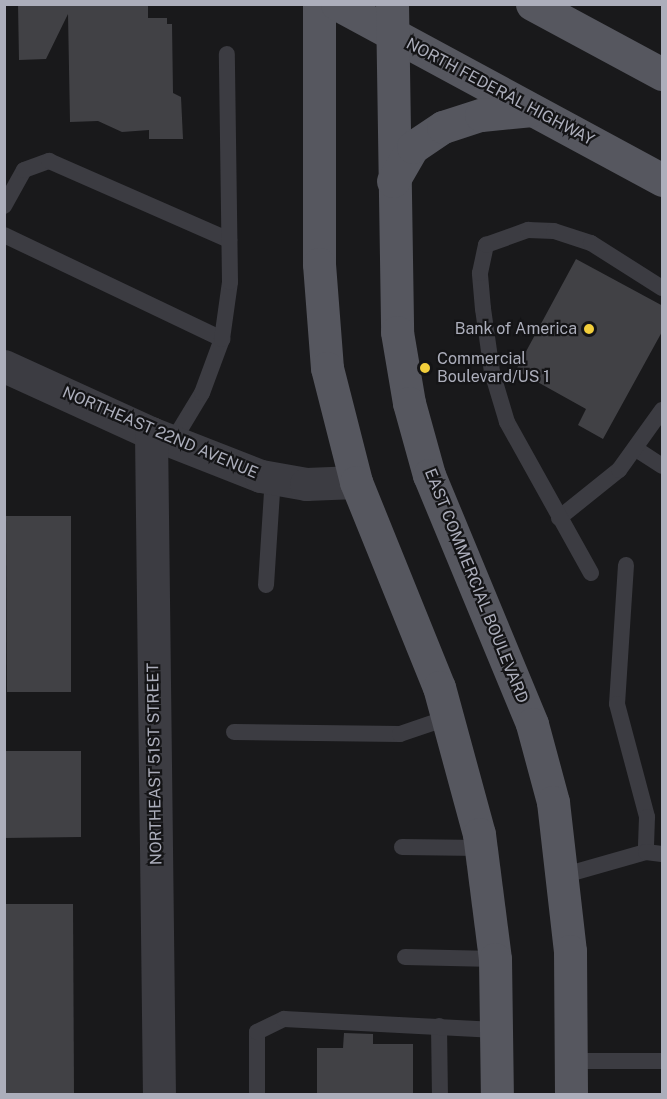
<!DOCTYPE html>
<html>
<head>
<meta charset="utf-8">
<style>
	body { margin:0 }
	#map { position:relative; width:667px; height:1099px; overflow:hidden; background:#19191b; font-family:"Public Sans",sans-serif }
	div>[style] { position:absolute }
	.building>* { inset:0; background:#414145 }
	.lane>* { height:16px; margin:-8px; padding:0 8px; transform-origin:8px; border-radius:8px; background:#3c3c42 }
	.street>* { height:33px; margin:-16.5px; padding:0 16.5px; transform-origin:16.5px; border-radius:16.5px; background:#3c3c42 }
	.primary>* { height:33px; margin:-16.5px; padding:0 16.5px; transform-origin:16.5px; border-radius:16.5px; background:#56575f }
	.dots>* { width:16px; height:16px; translate:-50% -50%; box-sizing:border-box; border:3px solid #141416; border-radius:50% }
	span { translate:-50% -50%; white-space:nowrap; text-align:center; line-height:1.15; -webkit-text-stroke:4.5px #141416; paint-order:stroke }
	.street-label { font-size:16px; color:#acaebb }
	.poi-label { font-size:16px; color:#acaebb }
	.right { translate:-100% -50%; text-align:right }
	.left { translate:0 -50%; text-align:left }
	.frame { position:absolute; inset:0; border:6px solid #acaebb; pointer-events:none }
</style>
</head>
<body>
<div id="map">
	<div class="building">
		<div style="clip-path:polygon(18px 4px,148px 4px,148px 18px,167px 18px,167px 24px,172px 24px,173px 93px,181px 97px,183px 139px,149px 139px,149px 130px,122px 132px,98px 121px,70px 122px,68px 14px,46px 59px,19px 60px)"></div>
		<div style="clip-path:polygon(576px 259px,663px 306px,663px 330px,603px 439px,578px 425px,586px 409px,516px 370px)"></div>
		<div style="clip-path:polygon(6px 516px,71px 516px,71px 692px,7px 692px)"></div>
		<div style="clip-path:polygon(4px 751px,81px 751px,81px 837px,4px 838px)"></div>
		<div style="clip-path:polygon(4px 904px,73px 904px,74px 1095px,4px 1095px)"></div>
		<div style="clip-path:polygon(344px 1033px,373px 1034px,373px 1044px,413px 1044px,413px 1095px,317px 1095px,317px 1048px,343px 1048px)"></div>
	</div>
	<div class="lane">
		<div style="left:4px;top:206px;width:41px;rotate:-60.9deg"></div>
		<div style="left:24px;top:170px;width:27px;rotate:-20deg"></div>
		<div style="left:49px;top:161px;width:197px;rotate:23.7deg"></div>
		<div style="left:4px;top:235px;width:242px;rotate:25.5deg"></div>
		<div style="left:173px;top:441px;width:56px;rotate:-58.9deg"></div>
		<div style="left:202px;top:393px;width:58px;rotate:-69.7deg"></div>
		<div style="left:222px;top:339px;width:58px;rotate:-82deg"></div>
		<div style="left:230px;top:282px;width:228px;rotate:-90.8deg"></div>
		<div style="left:636px;top:449px;width:31px;rotate:33deg"></div>
		<div style="left:559px;top:518px;width:77px;rotate:-38.7deg"></div>
		<div style="left:619px;top:470px;width:74px;rotate:-54.4deg"></div>
		<div style="left:626px;top:565px;width:139px;rotate:93.7deg"></div>
		<div style="left:617px;top:704px;width:117px;rotate:75.1deg"></div>
		<div style="left:647px;top:817px;width:35px;rotate:92deg"></div>
		<div style="left:591px;top:573px;width:173px;rotate:-119.1deg"></div>
		<div style="left:507px;top:422px;width:52px;rotate:-106.7deg"></div>
		<div style="left:492px;top:372px;width:64px;rotate:-98.1deg"></div>
		<div style="left:483px;top:309px;width:36px;rotate:-95deg"></div>
		<div style="left:480px;top:273px;width:29px;rotate:-78deg"></div>
		<div style="left:486px;top:245px;width:45px;rotate:-19.7deg"></div>
		<div style="left:528px;top:230px;width:26px;rotate:2deg"></div>
		<div style="left:554px;top:231px;width:39px;rotate:18deg"></div>
		<div style="left:591px;top:243px;width:84px;rotate:32.4deg"></div>
		<div style="left:266px;top:585px;width:107px;rotate:-86.3deg"></div>
		<div style="left:234px;top:732px;width:166px;rotate:0.7deg"></div>
		<div style="left:400px;top:734px;width:50px;rotate:-18.8deg"></div>
		<div style="left:402px;top:847px;width:78px;rotate:0.7deg"></div>
		<div style="left:565px;top:875px;width:84px;rotate:-15.9deg"></div>
		<div style="left:646px;top:852px;width:16px;rotate:7deg"></div>
		<div style="left:405px;top:957px;width:90px;rotate:1.3deg"></div>
		<div style="left:439px;top:1026px;width:68px;rotate:89.2deg"></div>
		<div style="left:571px;top:1061px;width:91px"></div>
		<div style="left:257px;top:1094px;width:62px;rotate:-90deg"></div>
		<div style="left:257px;top:1032px;width:30px;rotate:-26deg"></div>
		<div style="left:284px;top:1019px;width:212px;rotate:3deg"></div>
	</div>
	<div class="street">
		<div style="left:4px;top:366px;width:162px;rotate:24.5deg"></div>
		<div style="left:151px;top:433px;width:118px;rotate:21.4deg"></div>
		<div style="left:261px;top:476px;width:46px;rotate:10.1deg"></div>
		<div style="left:306px;top:484px;width:50px;rotate:-2.3deg"></div>
		<div style="left:151px;top:433px;width:661px;rotate:89.31deg"></div>
	</div>
	<div class="primary">
		<div style="left:319px;top:4px;width:260px;rotate:90deg"></div>
		<div style="left:319px;top:264px;width:104px;rotate:85.6deg"></div>
		<div style="left:327px;top:368px;width:118px;rotate:75.7deg"></div>
		<div style="left:356px;top:482px;width:221px;rotate:68deg"></div>
		<div style="left:439px;top:687px;width:152px;rotate:74.8deg"></div>
		<div style="left:479px;top:834px;width:126px;rotate:82.7deg"></div>
		<div style="left:495px;top:959px;width:135px;rotate:89.2deg"></div>
		<div style="left:337px;top:4px;width:370px;rotate:28.4deg"></div>
		<div style="left:392px;top:4px;width:328px;rotate:89.1deg"></div>
		<div style="left:397px;top:332px;width:72px;rotate:80.4deg"></div>
		<div style="left:409px;top:403px;width:75px;rotate:74.5deg"></div>
		<div style="left:429px;top:475px;width:269px;rotate:67.5deg"></div>
		<div style="left:532px;top:724px;width:81px;rotate:74.9deg"></div>
		<div style="left:553px;top:802px;width:150px;rotate:83.5deg"></div>
		<div style="left:570px;top:951px;width:143px;rotate:89.6deg"></div>
		<div style="left:532px;top:4px;width:148px;rotate:28.3deg"></div>
		<div style="left:393px;top:181px;width:39px;rotate:-60deg"></div>
		<div style="left:413px;top:147px;width:36px;rotate:-34deg"></div>
		<div style="left:443px;top:127px;width:40px;rotate:-18deg"></div>
		<div style="left:481px;top:115px;width:51px;rotate:-5.6deg"></div>
	</div>
	<div class="dots">
		<div style="left:589px;top:329px;background:#f2ce3b"></div>
		<div style="left:425px;top:368px;background:#f2ce3b"></div>
	</div>
	<div class="street-label">
		<span style="left:500px;top:92px;rotate:28deg">NORTH FEDERAL HIGHWAY</span>
		<span style="left:160px;top:433px;rotate:23deg">NORTHEAST 22ND AVENUE</span>
		<span style="left:476px;top:586px;rotate:68deg">EAST COMMERCIAL BOULEVARD</span>
		<span style="left:155px;top:764px;rotate:-91deg">NORTHEAST 51ST STREET</span>
	</div>
	<div class="poi-label">
		<span class="right" style="left:577px;top:329px">Bank of America</span>
		<span class="left" style="left:437px;top:368px">Commercial<br>Boulevard/US 1</span>
	</div>
	<div class="frame"></div>
</div>
</body>
</html>
